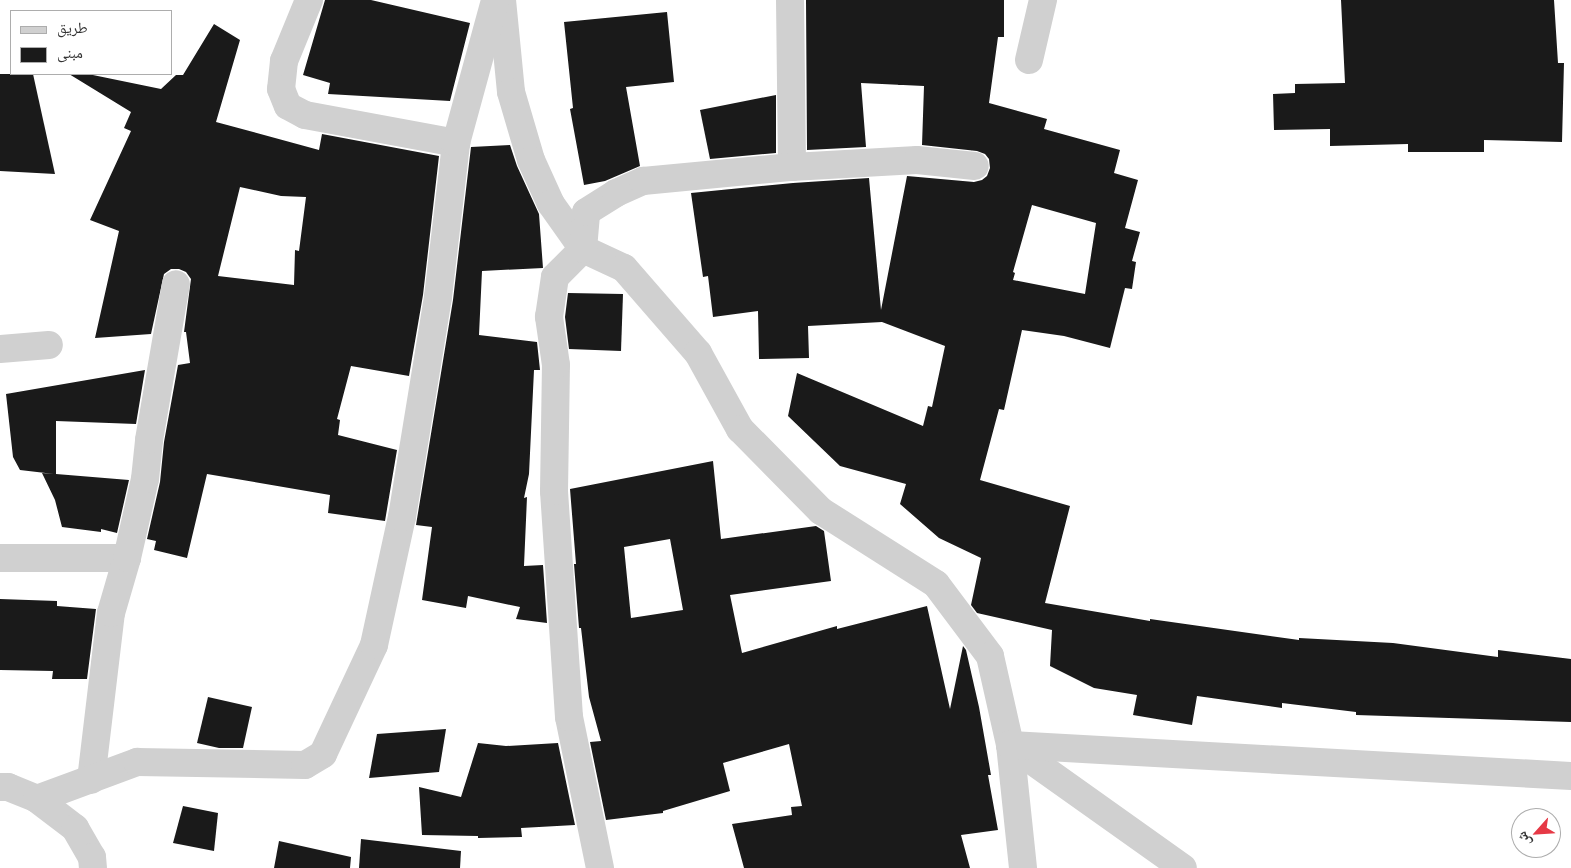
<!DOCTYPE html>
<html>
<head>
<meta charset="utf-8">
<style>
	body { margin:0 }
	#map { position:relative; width:1571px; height:868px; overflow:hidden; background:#fff; font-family:Cabin,"Noto Naskh Arabic",sans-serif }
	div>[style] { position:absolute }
	.building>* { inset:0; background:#1a1a1a }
	.minor>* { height:28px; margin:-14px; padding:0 14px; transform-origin:14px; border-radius:14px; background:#d0d0d0 }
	span { translate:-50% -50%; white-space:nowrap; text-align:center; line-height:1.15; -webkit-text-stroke:5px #fff; paint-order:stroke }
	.legend { position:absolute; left:10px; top:10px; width:162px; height:65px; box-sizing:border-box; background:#fff; border:1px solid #adadad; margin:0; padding:6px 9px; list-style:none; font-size:15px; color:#333 }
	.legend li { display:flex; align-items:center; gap:10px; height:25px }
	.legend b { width:25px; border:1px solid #adadad }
	.north { position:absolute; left:1511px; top:808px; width:50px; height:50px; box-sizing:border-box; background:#fff; border:1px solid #adadad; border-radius:50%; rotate:244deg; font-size:14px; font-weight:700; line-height:20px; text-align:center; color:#333 }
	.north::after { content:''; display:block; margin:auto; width:18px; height:22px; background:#e63946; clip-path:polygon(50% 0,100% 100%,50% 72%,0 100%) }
</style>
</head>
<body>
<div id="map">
	<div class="building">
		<div style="clip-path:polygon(325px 0,371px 0,470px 23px,450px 101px,328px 94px,330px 83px,303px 75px)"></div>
		<div style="clip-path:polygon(evenodd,806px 0,1004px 0,1004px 37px,998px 37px,989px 103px,1047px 119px,1044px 129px,1120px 150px,1114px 173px,1138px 180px,1125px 228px,1140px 232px,1132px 261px,1136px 262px,1132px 289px,1125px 288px,1110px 348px,1064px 336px,1022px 330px,1004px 410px,999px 409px,980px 480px,1070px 506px,1045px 603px,1150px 621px,1150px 619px,1299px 640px,1299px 638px,1393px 643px,1498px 657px,1498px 650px,1571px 659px,1571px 722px,1356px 715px,1356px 712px,1282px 703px,1282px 708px,1197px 696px,1192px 725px,1133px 715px,1137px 695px,1094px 688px,1050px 666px,1052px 630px,977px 613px,971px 605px,981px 558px,939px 538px,900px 504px,906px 484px,840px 466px,788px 416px,797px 373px,923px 426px,928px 406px,932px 407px,945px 346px,882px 322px,808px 326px,809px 358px,759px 359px,758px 311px,713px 317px,708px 276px,703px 277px,691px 193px,793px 183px,869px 178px,881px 310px,907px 176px,974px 182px,982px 180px,987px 176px,990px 168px,989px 159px,985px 154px,977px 151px,922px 145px,924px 86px,861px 83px,866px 147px,807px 150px,806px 0,1032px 205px,1096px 223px,1085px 294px,1013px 280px,1015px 273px,1013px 272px,1032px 205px)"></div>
		<div style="clip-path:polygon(1341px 0,1554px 0,1558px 63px,1564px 63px,1562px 142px,1484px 140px,1484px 152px,1408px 152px,1408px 144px,1330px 146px,1330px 129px,1274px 130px,1273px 94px,1295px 93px,1295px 84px,1345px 83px)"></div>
		<div style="clip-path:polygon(667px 12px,674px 82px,626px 87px,640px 166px,605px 181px,584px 185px,570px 109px,573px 108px,564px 22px)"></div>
		<div style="clip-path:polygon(evenodd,214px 24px,240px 40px,216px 122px,319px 150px,322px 134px,439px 156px,423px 295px,409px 376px,351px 366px,337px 419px,340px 420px,338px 435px,397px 450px,385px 521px,328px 513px,330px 495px,207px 474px,187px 558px,154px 550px,156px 541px,147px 539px,160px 482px,164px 442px,178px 365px,190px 363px,186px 332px,184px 332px,191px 279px,186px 272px,179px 269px,171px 269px,164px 274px,151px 334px,95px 338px,119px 231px,90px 220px,131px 131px,124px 128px,131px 112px,69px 74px,88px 74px,161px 89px,176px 75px,183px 75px,214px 24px,240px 187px,281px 196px,306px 197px,299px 251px,295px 250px,294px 285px,218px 276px,240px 187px)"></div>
		<div style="clip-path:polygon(0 74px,33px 74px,55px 174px,0 171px)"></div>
		<div style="clip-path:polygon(776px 95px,776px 153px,710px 159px,700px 110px)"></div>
		<div style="clip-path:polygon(510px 145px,517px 166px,539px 214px,543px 268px,482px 271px,479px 335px,537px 342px,540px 370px,534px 370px,529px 474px,524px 498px,527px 497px,524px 566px,543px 565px,547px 623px,516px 619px,520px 607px,468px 596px,466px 608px,422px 600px,432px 527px,416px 525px,453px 300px,471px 147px)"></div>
		<div style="clip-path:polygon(568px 293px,623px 294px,621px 351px,569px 349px,565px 317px)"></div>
		<div style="clip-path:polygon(145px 370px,136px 424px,56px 421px,56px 474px,129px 480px,117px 533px,101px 529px,101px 532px,62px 527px,55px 500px,42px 473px,54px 474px,20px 470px,13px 457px,6px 394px)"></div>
		<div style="clip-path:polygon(evenodd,713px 461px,721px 539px,816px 526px,824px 531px,831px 581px,730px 595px,742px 653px,837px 626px,837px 629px,927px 606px,950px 709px,963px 646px,966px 650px,979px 707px,991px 775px,988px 775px,998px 830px,961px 835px,970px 868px,744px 868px,732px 824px,792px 815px,791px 807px,802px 806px,789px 744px,723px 763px,730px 791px,663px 811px,663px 813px,606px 820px,590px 742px,601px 741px,589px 697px,581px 628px,579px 628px,574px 564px,576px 564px,570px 489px,713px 461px,670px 539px,683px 610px,631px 618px,624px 547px,670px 539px)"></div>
		<div style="clip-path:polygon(0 599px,57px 601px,57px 606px,96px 609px,87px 679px,52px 679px,53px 671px,0 670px)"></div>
		<div style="clip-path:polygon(208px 697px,252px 707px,243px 748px,219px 748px,197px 743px)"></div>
		<div style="clip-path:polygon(446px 729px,439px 772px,369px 778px,377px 734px)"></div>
		<div style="clip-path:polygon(478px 743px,506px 746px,558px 743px,575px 825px,521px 828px,522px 837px,478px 838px,478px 836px,422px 835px,419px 787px,461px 797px)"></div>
		<div style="clip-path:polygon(183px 806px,218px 813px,214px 851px,173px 843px)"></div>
		<div style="clip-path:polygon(361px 839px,461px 851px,460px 868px,359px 868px)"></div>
		<div style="clip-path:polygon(279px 841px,351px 857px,350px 868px,274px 868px)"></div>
	</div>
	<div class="minor">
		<div style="left:309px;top:0;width:66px;rotate:112.3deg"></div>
		<div style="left:284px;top:61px;width:28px;rotate:96deg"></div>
		<div style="left:281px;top:89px;width:18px;rotate:68deg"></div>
		<div style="left:288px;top:106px;width:19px;rotate:28deg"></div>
		<div style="left:305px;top:115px;width:154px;rotate:10.5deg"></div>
		<div style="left:502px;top:0;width:92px;rotate:84.4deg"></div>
		<div style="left:511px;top:92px;width:71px;rotate:73.6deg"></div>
		<div style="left:531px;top:160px;width:48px;rotate:65.6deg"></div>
		<div style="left:551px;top:204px;width:55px;rotate:54.6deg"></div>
		<div style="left:583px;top:249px;width:45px;rotate:24.9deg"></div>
		<div style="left:624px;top:268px;width:113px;rotate:49deg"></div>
		<div style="left:698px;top:353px;width:87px;rotate:61.1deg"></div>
		<div style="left:740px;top:429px;width:115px;rotate:45.4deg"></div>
		<div style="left:821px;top:511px;width:136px;rotate:32.4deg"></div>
		<div style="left:936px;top:584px;width:90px;rotate:53.1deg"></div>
		<div style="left:990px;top:656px;width:91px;rotate:77.3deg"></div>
		<div style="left:1010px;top:745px;width:212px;rotate:35.4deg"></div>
		<div style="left:790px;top:0;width:167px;rotate:89.3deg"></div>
		<div style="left:1029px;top:60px;width:62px;rotate:-76.9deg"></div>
		<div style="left:0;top:349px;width:49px;rotate:-4.7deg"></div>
		<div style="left:0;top:558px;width:127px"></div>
		<div style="left:91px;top:780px;width:168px;rotate:-83.2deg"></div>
		<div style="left:111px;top:613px;width:57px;rotate:-73.8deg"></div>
		<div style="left:127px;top:558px;width:81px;rotate:-77.2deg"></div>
		<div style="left:145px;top:479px;width:39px;rotate:-84deg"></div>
		<div style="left:149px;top:440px;width:158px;rotate:-80.2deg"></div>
		<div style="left:0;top:787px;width:8px"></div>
		<div style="left:8px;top:787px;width:31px;rotate:22deg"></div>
		<div style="left:37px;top:799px;width:48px;rotate:37.3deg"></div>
		<div style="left:75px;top:828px;width:34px;rotate:60deg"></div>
		<div style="left:92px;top:857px;width:11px;rotate:85deg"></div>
		<div style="left:37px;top:799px;width:107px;rotate:-20.3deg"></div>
		<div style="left:137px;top:762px;width:168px;rotate:1deg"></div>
		<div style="left:305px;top:765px;width:21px;rotate:-31deg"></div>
		<div style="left:323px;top:754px;width:120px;rotate:-64.9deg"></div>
		<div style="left:374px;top:645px;width:131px;rotate:-77.7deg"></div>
		<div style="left:402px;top:517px;width:223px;rotate:-80.7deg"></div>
		<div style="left:438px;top:297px;width:155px;rotate:-83.3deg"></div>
		<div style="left:456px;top:143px;width:148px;rotate:-74.7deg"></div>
		<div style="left:600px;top:868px;width:154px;rotate:-101.6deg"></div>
		<div style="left:569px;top:717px;width:226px;rotate:-93.8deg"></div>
		<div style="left:554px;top:491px;width:126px;rotate:-89.1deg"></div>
		<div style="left:556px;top:365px;width:49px;rotate:-98.3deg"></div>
		<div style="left:549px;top:317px;width:40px;rotate:-81.5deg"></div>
		<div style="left:555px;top:277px;width:40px;rotate:-45deg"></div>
		<div style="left:583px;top:249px;width:37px;rotate:-85deg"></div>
		<div style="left:586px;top:212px;width:36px;rotate:-32deg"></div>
		<div style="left:616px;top:193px;width:30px;rotate:-24deg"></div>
		<div style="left:643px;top:181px;width:150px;rotate:-5.4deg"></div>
		<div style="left:792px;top:167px;width:125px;rotate:-3.2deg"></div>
		<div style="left:917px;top:160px;width:58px;rotate:5.9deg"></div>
		<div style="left:1023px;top:868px;width:124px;rotate:-96deg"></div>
		<div style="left:1010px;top:745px;width:562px;rotate:3.16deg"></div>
	</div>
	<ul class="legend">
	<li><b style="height:6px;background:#d0d0d0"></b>طريق</li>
	<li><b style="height:14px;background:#1a1a1a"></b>مبنى</li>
	</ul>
	<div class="north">ش</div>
</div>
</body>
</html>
